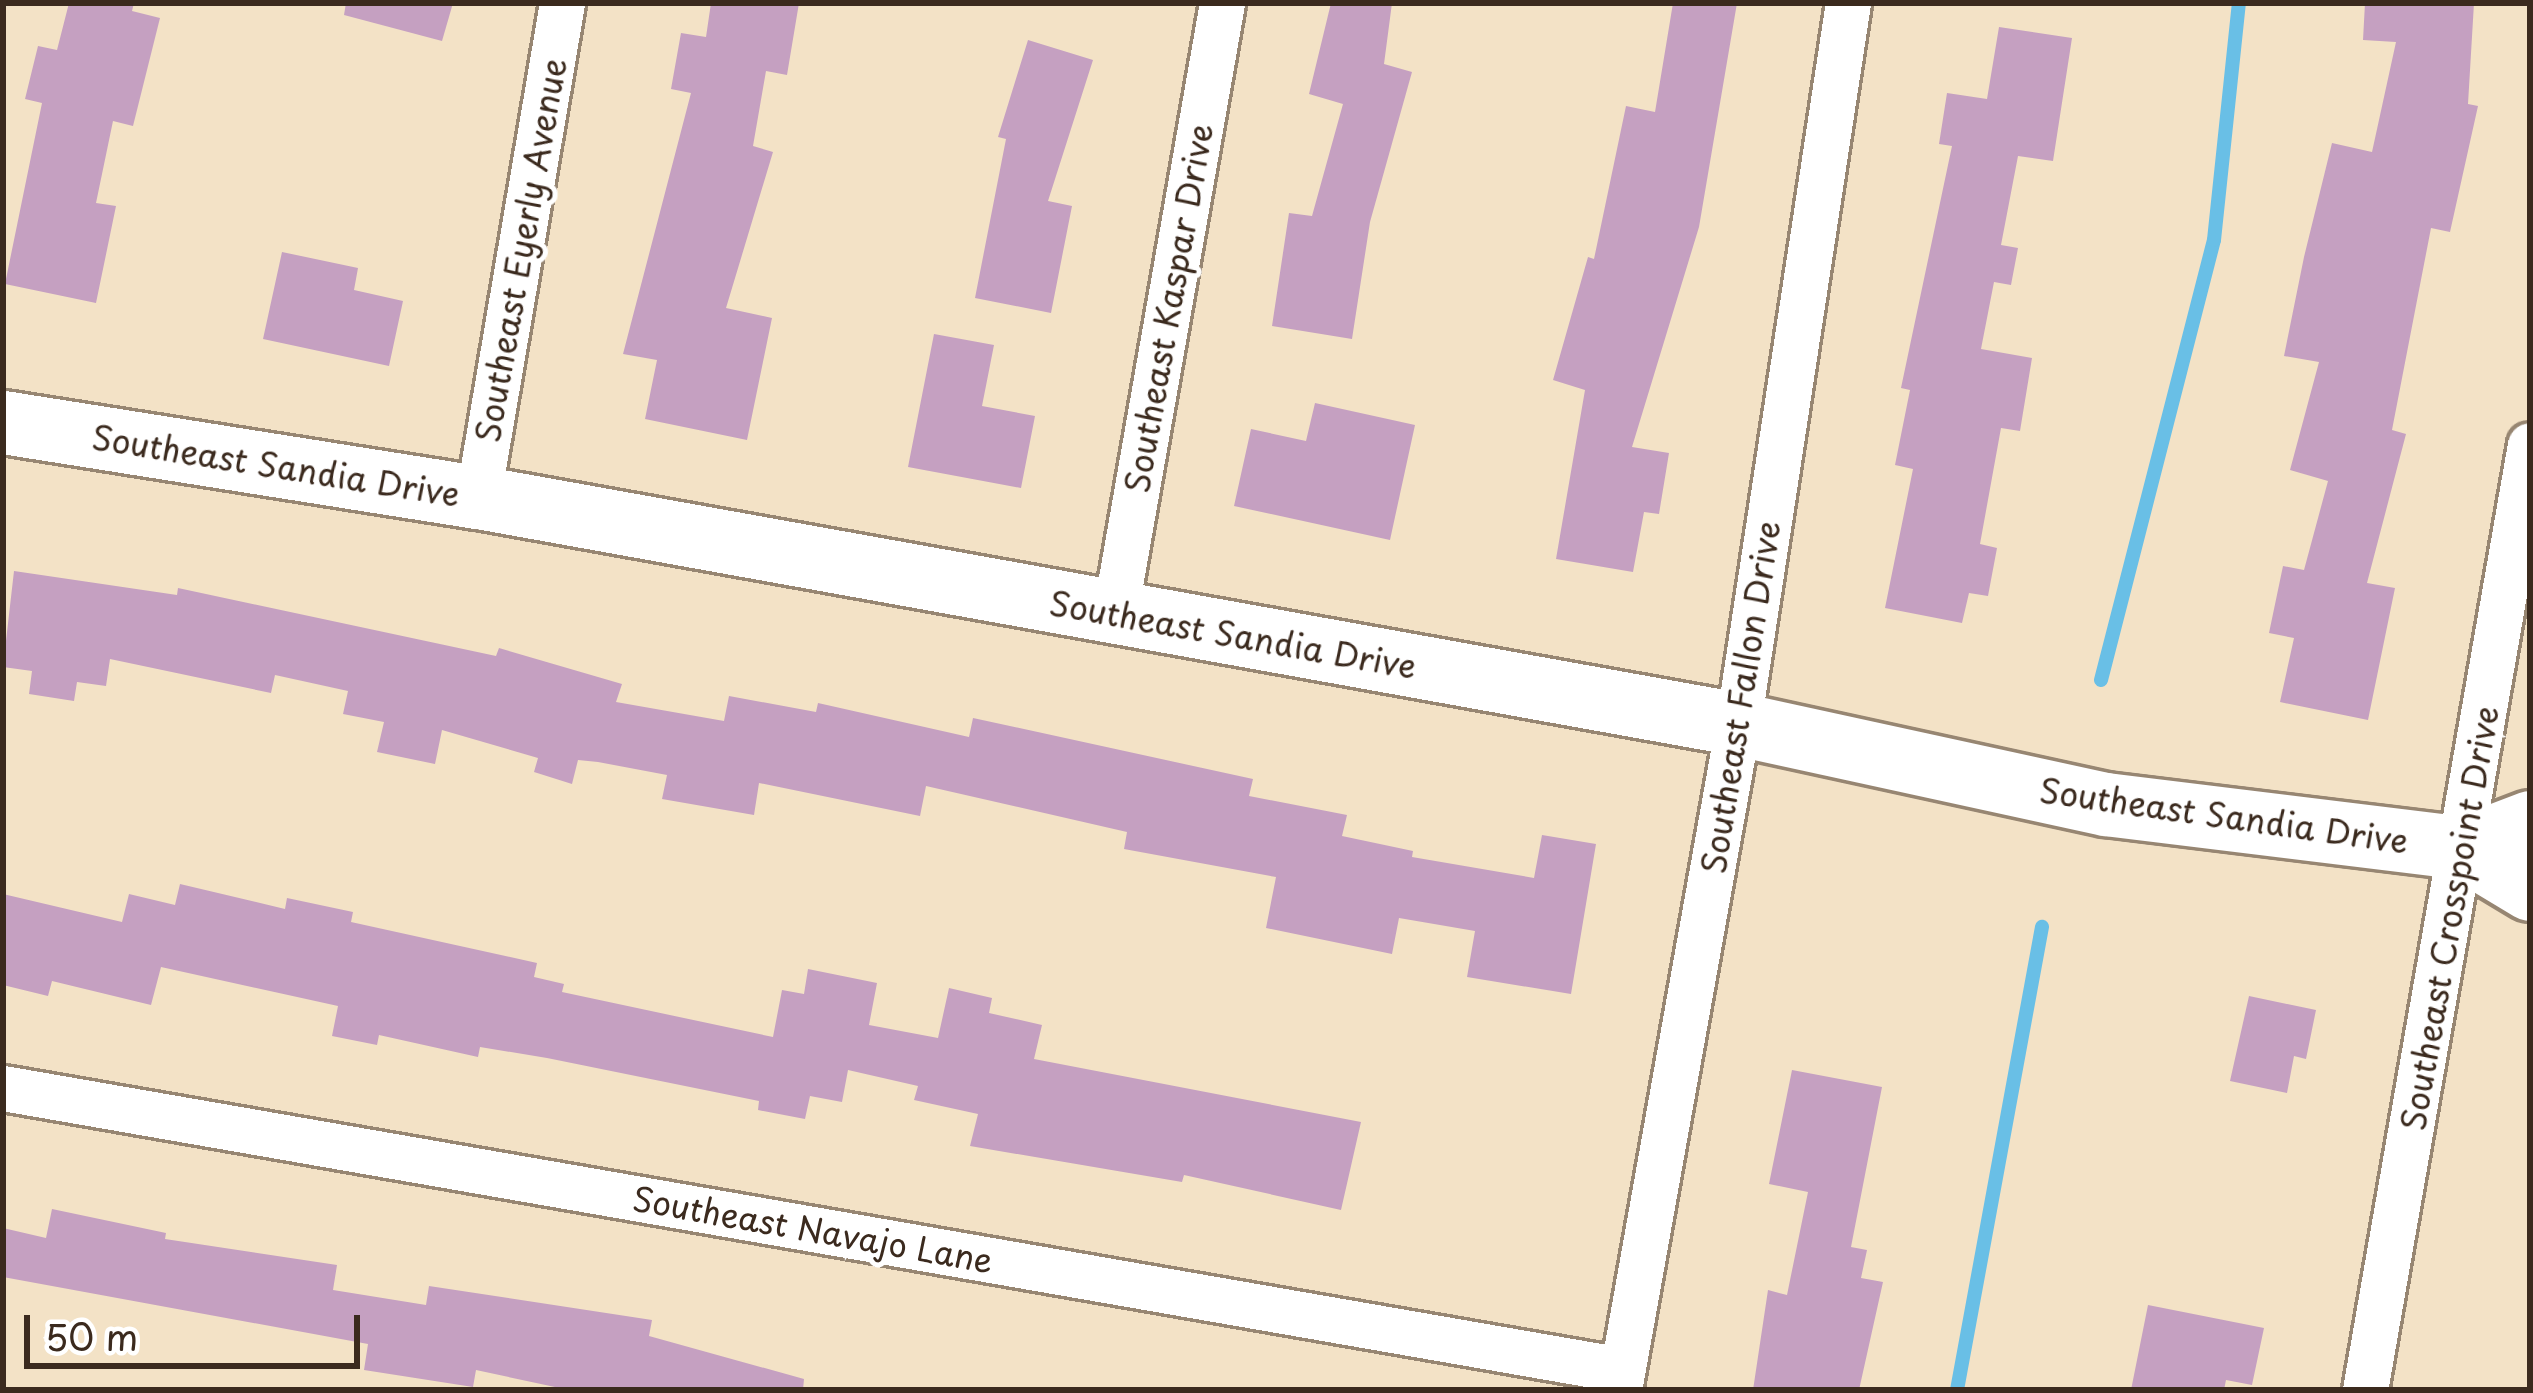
<!DOCTYPE html>
<html>
<head>
<meta charset="utf-8">
<style>
	body { margin:0 }
	#map { position:relative; width:2533px; height:1393px; overflow:hidden; background:#f3e2c6; font-family:"Playpen Sans",sans-serif }
	div>[style] { position:absolute }
	.stream>* { height:14px; margin:-7px; padding:0 7px; transform-origin:7px; border-radius:7px; background:#69bfe6 }
	.building>* { inset:0; background:#c5a0c1 }
	.roads { filter:drop-shadow(3px 0 #978672) drop-shadow(-3px 0 #978672) drop-shadow(0 3px #978672) drop-shadow(0 -3px #978672) }
	.street>* { height:45px; margin:-22.5px; padding:0 22.5px; transform-origin:22.5px; border-radius:22.5px; background:#fff }
	.secondary>* { height:63px; margin:-31.5px; padding:0 31.5px; transform-origin:31.5px; border-radius:31.5px; background:#fff }
	span { translate:-50% -50%; white-space:nowrap; text-align:center; line-height:1.15; -webkit-text-stroke:10px #fff; paint-order:stroke }
	.street-label { font-size:33px; color:#3b2a1e }
	.frame { position:absolute; inset:0; border:6px solid #3b2a1e; pointer-events:none }
	.scale { position:absolute; left:24px; top:1315px; width:336px; height:54px; box-sizing:border-box; border:6px solid #3b2a1e; border-top:0; padding-left:15px; font-size:36px; line-height:42px; white-space:nowrap; color:#3b2a1e; -webkit-text-stroke:9px #fff; paint-order:stroke }
</style>
</head>
<body>
<div id="map">
	<div class="stream">
		<div style="left:2101px;top:680px;width:454px;rotate:-75.6deg"></div>
		<div style="left:2214px;top:240px;width:238px;rotate:-84deg"></div>
		<div style="left:1957px;top:1390px;width:471px;rotate:-79.6deg"></div>
	</div>
	<div class="building">
		<div style="clip-path:polygon(69px 3px,134px 3px,132px 11px,160px 18px,133px 126px,113px 121px,96px 203px,116px 206px,96px 303px,5px 284px,42px 103px,25px 99px,38px 46px,57px 50px)"></div>
		<div style="clip-path:polygon(346px 3px,453px 3px,442px 41px,344px 15px)"></div>
		<div style="clip-path:polygon(711px 3px,799px 3px,787px 75px,766px 71px,753px 146px,773px 152px,726px 308px,772px 318px,747px 440px,645px 419px,657px 360px,623px 354px,691px 93px,671px 89px,681px 33px,706px 37px)"></div>
		<div style="clip-path:polygon(1331px 3px,1392px 3px,1384px 64px,1412px 72px,1370px 222px,1352px 339px,1272px 326px,1289px 213px,1312px 216px,1343px 104px,1309px 94px)"></div>
		<div style="clip-path:polygon(1673px 3px,1737px 3px,1699px 227px,1632px 447px,1669px 453px,1659px 514px,1644px 512px,1633px 572px,1556px 559px,1585px 390px,1553px 380px,1588px 257px,1594px 259px,1626px 106px,1655px 112px)"></div>
		<div style="clip-path:polygon(2365px 3px,2474px 3px,2468px 104px,2478px 106px,2450px 232px,2431px 228px,2392px 430px,2406px 434px,2367px 583px,2395px 588px,2368px 720px,2280px 702px,2294px 638px,2269px 633px,2283px 566px,2304px 570px,2328px 481px,2290px 470px,2319px 362px,2284px 356px,2304px 257px,2332px 143px,2372px 152px,2396px 42px,2363px 40px)"></div>
		<div style="clip-path:polygon(1999px 27px,2072px 38px,2053px 161px,2018px 156px,2001px 245px,2018px 248px,2011px 285px,1994px 282px,1981px 349px,2032px 358px,2020px 431px,2001px 428px,1980px 544px,1997px 548px,1988px 596px,1969px 593px,1962px 623px,1885px 608px,1913px 469px,1895px 465px,1910px 390px,1901px 388px,1952px 146px,1939px 144px,1947px 93px,1987px 99px)"></div>
		<div style="clip-path:polygon(1028px 40px,1093px 60px,1048px 201px,1072px 206px,1051px 313px,975px 298px,1006px 139px,998px 137px)"></div>
		<div style="clip-path:polygon(282px 252px,358px 268px,354px 290px,403px 301px,389px 366px,263px 339px)"></div>
		<div style="clip-path:polygon(934px 334px,994px 345px,982px 406px,1035px 416px,1021px 488px,908px 467px)"></div>
		<div style="clip-path:polygon(1315px 403px,1415px 425px,1390px 540px,1234px 506px,1251px 429px,1306px 441px)"></div>
		<div style="clip-path:polygon(14px 571px,177px 595px,178px 588px,496px 656px,499px 648px,622px 684px,616px 702px,724px 721px,729px 696px,816px 712px,818px 703px,969px 737px,973px 718px,1253px 779px,1249px 796px,1347px 815px,1342px 836px,1413px 851px,1412px 857px,1534px 878px,1542px 835px,1596px 844px,1571px 994px,1467px 977px,1475px 931px,1399px 918px,1392px 954px,1266px 928px,1276px 877px,1124px 849px,1127px 832px,926px 786px,920px 816px,759px 783px,754px 815px,662px 799px,667px 775px,598px 762px,578px 760px,572px 784px,534px 772px,538px 758px,442px 730px,435px 764px,377px 752px,384px 722px,343px 714px,348px 691px,275px 675px,271px 693px,110px 659px,106px 686px,77px 682px,74px 701px,29px 694px,32px 671px,3px 667px)"></div>
		<div style="clip-path:polygon(180px 884px,285px 909px,287px 898px,353px 912px,351px 922px,537px 963px,534px 977px,564px 984px,562px 992px,773px 1037px,782px 990px,804px 994px,808px 969px,877px 983px,869px 1025px,938px 1038px,949px 988px,992px 998px,989px 1013px,1042px 1025px,1034px 1059px,1361px 1122px,1341px 1210px,1184px 1175px,1182px 1182px,970px 1146px,978px 1114px,914px 1100px,918px 1086px,848px 1070px,842px 1102px,810px 1096px,805px 1119px,758px 1110px,759px 1101px,547px 1058px,480px 1047px,478px 1057px,379px 1035px,377px 1045px,332px 1036px,338px 1006px,161px 967px,151px 1005px,52px 981px,48px 996px,3px 985px,3px 894px,122px 922px,129px 894px,175px 905px)"></div>
		<div style="clip-path:polygon(2249px 996px,2316px 1010px,2306px 1059px,2294px 1056px,2287px 1093px,2230px 1081px)"></div>
		<div style="clip-path:polygon(1792px 1070px,1882px 1087px,1851px 1247px,1867px 1250px,1861px 1278px,1883px 1282px,1859px 1390px,1753px 1390px,1768px 1290px,1787px 1295px,1808px 1192px,1769px 1184px)"></div>
		<div style="clip-path:polygon(52px 1209px,166px 1233px,165px 1239px,337px 1265px,333px 1290px,426px 1305px,429px 1286px,652px 1320px,649px 1336px,804px 1379px,803px 1390px,569px 1390px,476px 1370px,473px 1387px,364px 1370px,368px 1344px,3px 1277px,3px 1228px,46px 1238px)"></div>
		<div style="clip-path:polygon(2148px 1305px,2264px 1328px,2252px 1385px,2226px 1380px,2224px 1390px,2131px 1390px)"></div>
	</div>
	<div class="roads">
		<div class="street">
			<div style="left:478px;top:497px;width:501px;rotate:-80.35deg"></div>
			<div style="left:1115px;top:613px;width:619px;rotate:-80.05deg"></div>
			<div style="left:3px;top:1088px;width:1643px;rotate:9.88deg"></div>
			<div style="left:1619px;top:1390px;width:677px;rotate:-79.87deg"></div>
			<div style="left:1738px;top:724px;width:729px;rotate:-81.33deg"></div>
			<div style="left:2365px;top:1390px;width:959px;rotate:-80.1deg"></div>
		</div>
		<div class="secondary">
			<div style="left:3px;top:422px;width:481px;rotate:9deg"></div>
			<div style="left:478px;top:497px;width:1280px;rotate:10.21deg"></div>
			<div style="left:1738px;top:724px;width:377px;rotate:12.3deg"></div>
			<div style="left:2106px;top:804px;width:359px;rotate:7deg"></div>
			<div style="left:2462px;top:848px;width:79px;rotate:31.1deg"></div>
			<div style="left:2462px;top:848px;width:73px;rotate:-20.9deg"></div>
		</div>
	</div>
	<div class="street-label">
		<span style="left:520px;top:250px;rotate:-80deg">Southeast Eyerly Avenue</span>
		<span style="left:1168px;top:308px;rotate:-80deg">Southeast Kaspar Drive</span>
		<span style="left:276px;top:465px;rotate:9deg">Southeast Sandia Drive</span>
		<span style="left:1233px;top:634px;rotate:10deg">Southeast Sandia Drive</span>
		<span style="left:1740px;top:697px;rotate:-81deg">Southeast Fallon Drive</span>
		<span style="left:2224px;top:815px;rotate:8deg">Southeast Sandia Drive</span>
		<span style="left:2449px;top:918px;rotate:-80deg">Southeast Crosspoint Drive</span>
		<span style="left:813px;top:1229px;rotate:10deg">Southeast Navajo Lane</span>
	</div>
	<div class="frame"></div>
	<div class="scale">50 m</div>
</div>
</body>
</html>
